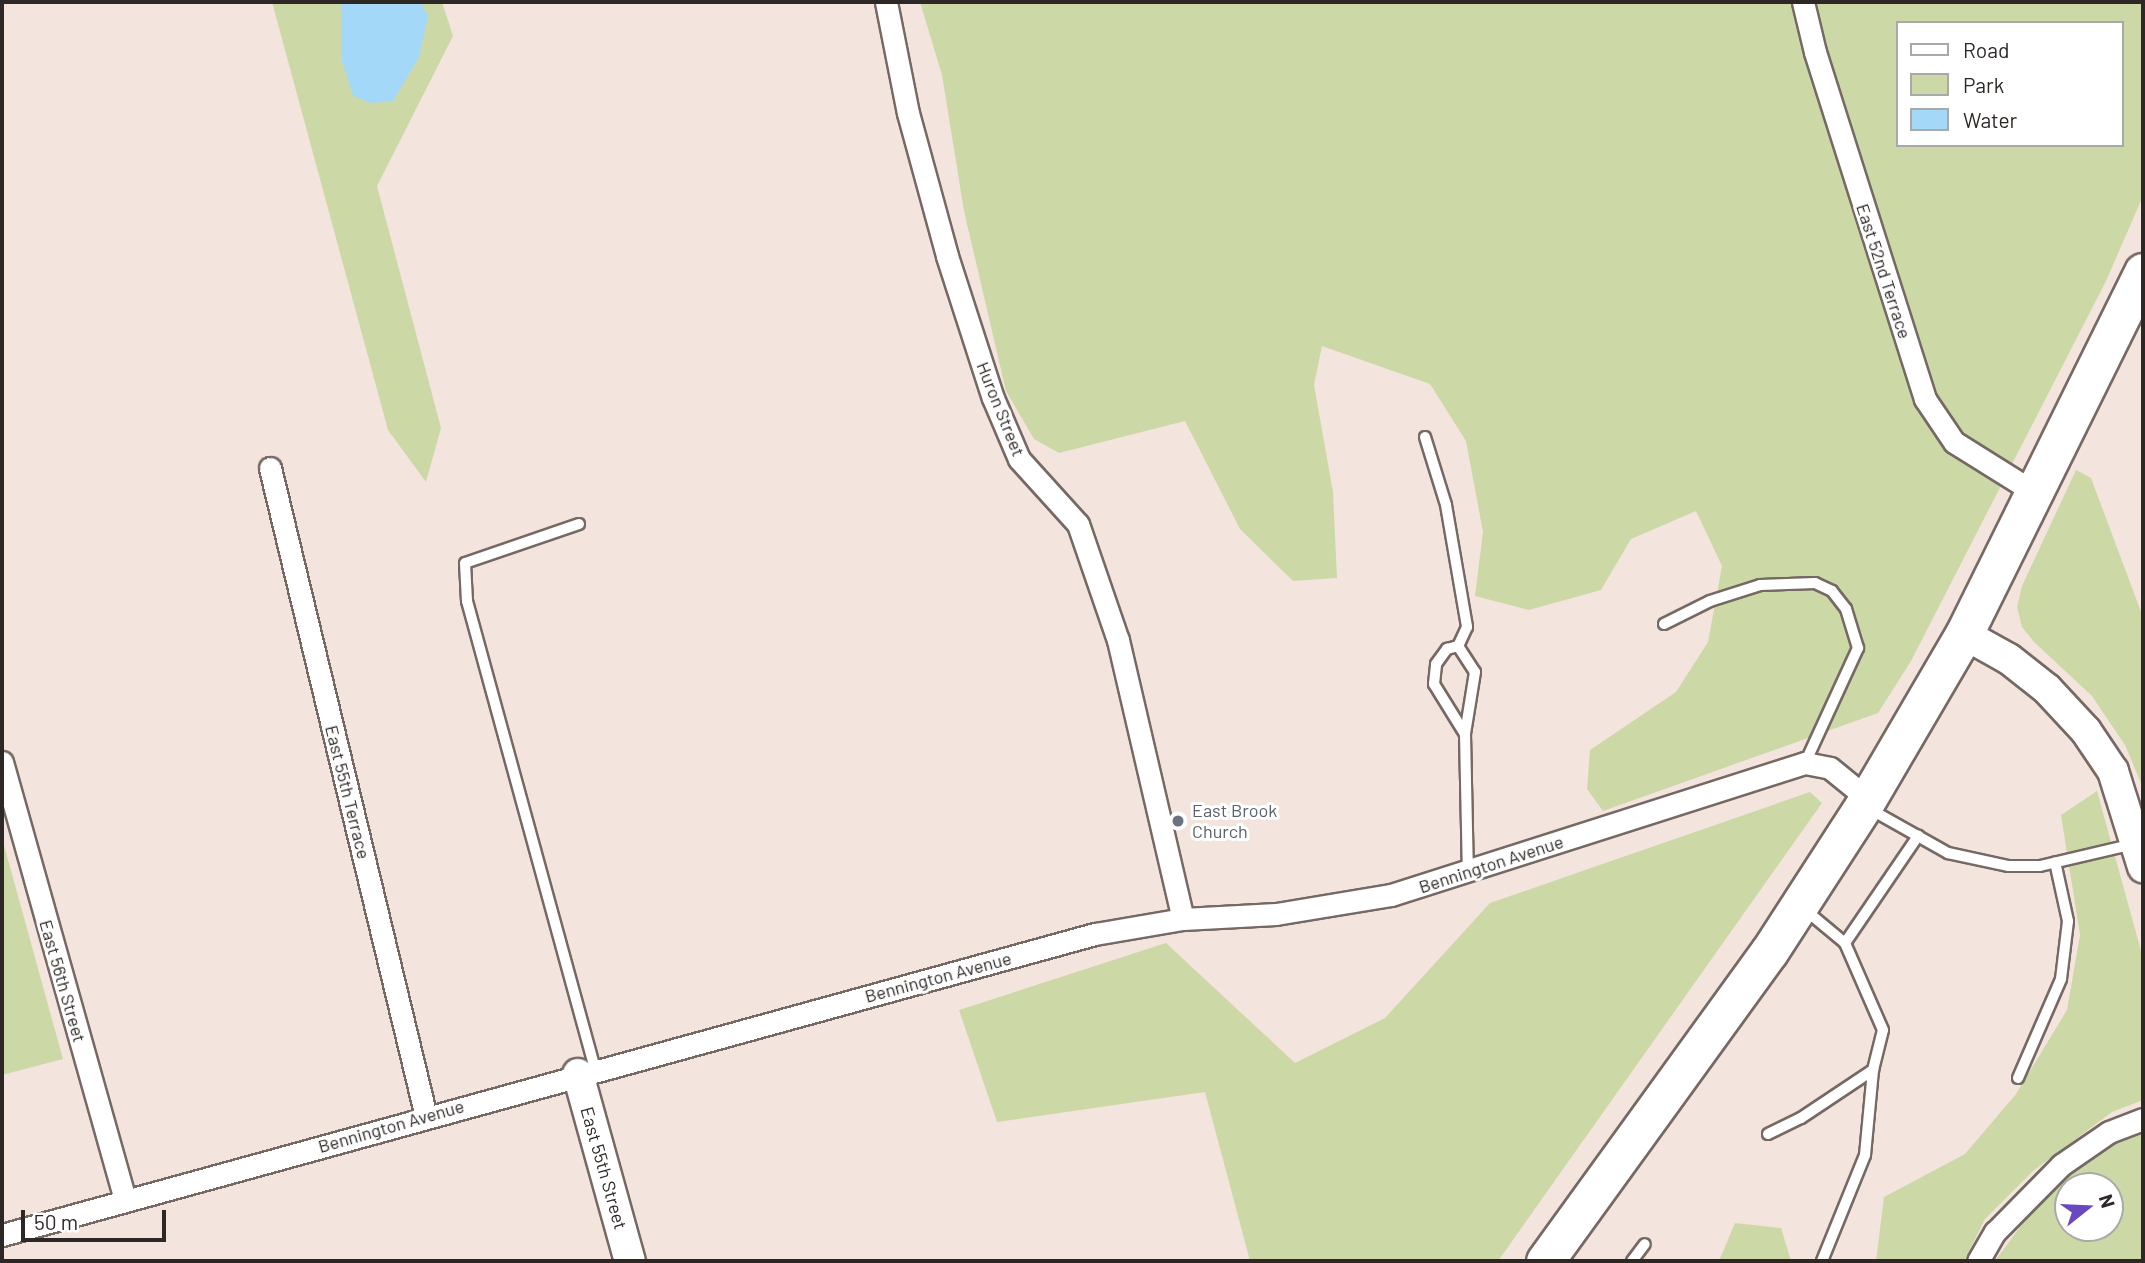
<!DOCTYPE html>
<html>
<head>
<meta charset="utf-8">
<style>
	body { margin:0 }
	#map { position:relative; width:2145px; height:1263px; overflow:hidden; background:#f3e4dd; font-family:Barlow,sans-serif }
	div>[style] { position:absolute }
	.green>* { inset:0; background:#ccd9a7 }
	.water>* { inset:0; background:#a4d8f8 }
	.roads { filter:drop-shadow(2px 0 #766964) drop-shadow(-2px 0 #766964) drop-shadow(0 2px #766964) drop-shadow(0 -2px #766964) }
	.lane>* { height:10px; margin:-5px; padding:0 5px; transform-origin:5px; border-radius:5px; background:#fff }
	.street>* { height:21px; margin:-10.5px; padding:0 10.5px; transform-origin:10.5px; border-radius:10.5px; background:#fff }
	.secondary>* { height:30px; margin:-15px; padding:0 15px; transform-origin:15px; border-radius:15px; background:#fff }
	.highway>* { height:37px; margin:-18.5px; padding:0 18.5px; transform-origin:18.5px; border-radius:18.5px; background:#fff }
	.dots>* { width:19px; height:19px; translate:-50% -50%; box-sizing:border-box; border:4px solid #fff; border-radius:50% }
	span { translate:-50% -50%; white-space:nowrap; text-align:center; line-height:1.15; -webkit-text-stroke:6px #fff; paint-order:stroke }
	.street-label { font-size:18px; color:#2d2826 }
	.worship-label { font-size:18px; color:#5b616d }
	.left { translate:0 -50%; text-align:left }
	.frame { position:absolute; inset:0; border:4px solid #2d2826; pointer-events:none }
	.legend { position:absolute; left:1896px; top:21px; width:228px; height:126px; box-sizing:border-box; background:#fff; border:2px solid #aba9a8; margin:0; padding:9px 12px; list-style:none; font-size:21px; color:#2d2826 }
	.legend li { display:flex; align-items:center; gap:14px; height:35px }
	.legend b { width:35px; border:2px solid #aba9a8 }
	.north { position:absolute; left:2054px; top:1172px; width:70px; height:70px; box-sizing:border-box; background:#fff; border:2px solid #aba9a8; border-radius:50%; rotate:72deg; font-size:19px; font-weight:700; line-height:28px; text-align:center; color:#2d2826 }
	.north::after { content:''; display:block; margin:auto; width:24px; height:32px; background:#6948c0; clip-path:polygon(50% 0,100% 100%,50% 72%,0 100%) }
	.scale { position:absolute; left:21px; top:1210px; width:145px; height:32px; box-sizing:border-box; border:4px solid #2d2826; border-top:0; padding-left:9px; font-size:21px; line-height:24px; white-space:nowrap; color:#2d2826; -webkit-text-stroke:5px #fff; paint-order:stroke }
</style>
</head>
<body>
<div id="map">
	<div class="green">
		<div style="clip-path:polygon(272px 2px,442px 2px,453px 36px,377px 186px,441px 428px,426px 482px,388px 430px)"></div>
		<div style="clip-path:polygon(evenodd,920px 2px,2143px 2px,2143px 196px,2106px 281px,1911px 661px,1878px 713px,1603px 811px,1587px 789px,1590px 750px,1676px 692px,1708px 642px,1722px 566px,1696px 511px,1631px 539px,1601px 590px,1529px 610px,1475px 596px,1483px 532px,1466px 441px,1430px 384px,1322px 346px,1314px 385px,1333px 492px,1337px 578px,1293px 581px,1240px 529px,1185px 421px,1059px 453px,1034px 439px,1006px 391px,964px 211px,942px 75px,920px 2px,1898px 23px,2122px 23px,2122px 145px,1898px 145px,1898px 23px)"></div>
		<div style="clip-path:polygon(2076px 470px,2091px 478px,2143px 617px,2143px 788px,2125px 745px,2092px 696px,2034px 642px,2022px 627px,2017px 607px,2022px 586px)"></div>
		<div style="clip-path:polygon(2097px 791px,2143px 958px,2143px 1100px,2112px 1112px,2033px 1171px,1985px 1219px,1964px 1261px,1876px 1261px,1884px 1197px,1965px 1154px,2016px 1094px,2067px 1010px,2080px 935px,2061px 815px)"></div>
		<div style="clip-path:polygon(1810px 792px,1822px 803px,1498px 1261px,1250px 1261px,1205px 1092px,997px 1122px,959px 1010px,1166px 943px,1295px 1063px,1385px 1018px,1490px 903px)"></div>
		<div style="clip-path:polygon(2px 838px,63px 1059px,2px 1075px)"></div>
		<div style="clip-path:polygon(evenodd,2143px 1133px,2143px 1261px,1995px 1261px,2045px 1193px,2103px 1148px,2143px 1133px,2068px 1186px,2110px 1186px,2110px 1228px,2068px 1228px,2068px 1186px)"></div>
		<div style="clip-path:polygon(1735px 1223px,1781px 1228px,1791px 1261px,1719px 1261px)"></div>
	</div>
	<div class="water">
		<div style="clip-path:polygon(342px 2px,421px 2px,428px 16px,419px 57px,393px 101px,371px 103px,353px 96px,342px 61px)"></div>
	</div>
	<div class="roads">
		<div class="lane">
			<div style="left:1425px;top:437px;width:71px;rotate:72.8deg"></div>
			<div style="left:1446px;top:505px;width:124px;rotate:80.2deg"></div>
			<div style="left:1467px;top:627px;width:21px;rotate:115deg"></div>
			<div style="left:579px;top:524px;width:120px;rotate:161.1deg"></div>
			<div style="left:465px;top:563px;width:38px;rotate:87deg"></div>
			<div style="left:467px;top:601px;width:486px;rotate:74.7deg"></div>
			<div style="left:1664px;top:624px;width:51px;rotate:-26.6deg"></div>
			<div style="left:1710px;top:601px;width:52px;rotate:-17.7deg"></div>
			<div style="left:1760px;top:585px;width:55px;rotate:-2.1deg"></div>
			<div style="left:1815px;top:583px;width:19px;rotate:25deg"></div>
			<div style="left:1832px;top:591px;width:23px;rotate:52deg"></div>
			<div style="left:1846px;top:609px;width:41px;rotate:72.9deg"></div>
			<div style="left:1858px;top:648px;width:127px;rotate:114.7deg"></div>
			<div style="left:1465px;top:734px;width:59px;rotate:-121.8deg"></div>
			<div style="left:1434px;top:684px;width:20px;rotate:-84deg"></div>
			<div style="left:1436px;top:664px;width:19px;rotate:-54deg"></div>
			<div style="left:1447px;top:649px;width:11px;rotate:-15deg"></div>
			<div style="left:1458px;top:646px;width:31px;rotate:57deg"></div>
			<div style="left:1475px;top:672px;width:63px;rotate:99.2deg"></div>
			<div style="left:1465px;top:734px;width:139px;rotate:88.8deg"></div>
			<div style="left:1868px;top:808px;width:92px;rotate:29.4deg"></div>
			<div style="left:1948px;top:853px;width:61px;rotate:12.2deg"></div>
			<div style="left:2008px;top:866px;width:32px"></div>
			<div style="left:2040px;top:866px;width:97px;rotate:-13.2deg"></div>
			<div style="left:1845px;top:943px;width:130px;rotate:-55.7deg"></div>
			<div style="left:2018px;top:1078px;width:108px;rotate:-66.5deg"></div>
			<div style="left:2061px;top:979px;width:58px;rotate:-83.1deg"></div>
			<div style="left:2068px;top:921px;width:60px;rotate:-102.4deg"></div>
			<div style="left:1768px;top:1134px;width:37px;rotate:-26deg"></div>
			<div style="left:1801px;top:1118px;width:87px;rotate:-33.7deg"></div>
			<div style="left:1873px;top:1070px;width:41px;rotate:-76deg"></div>
			<div style="left:1883px;top:1030px;width:95px;rotate:-113.6deg"></div>
			<div style="left:1845px;top:943px;width:53px;rotate:-140.3deg"></div>
			<div style="left:1632px;top:1261px;width:21px;rotate:-53deg"></div>
			<div style="left:1822px;top:1261px;width:114px;rotate:-67.9deg"></div>
			<div style="left:1865px;top:1155px;width:85px;rotate:-84.6deg"></div>
		</div>
		<div class="street">
			<div style="left:886px;top:2px;width:113px;rotate:78.8deg"></div>
			<div style="left:908px;top:113px;width:148px;rotate:74.7deg"></div>
			<div style="left:947px;top:256px;width:149px;rotate:72.1deg"></div>
			<div style="left:993px;top:398px;width:66px;rotate:66.9deg"></div>
			<div style="left:1019px;top:459px;width:88px;rotate:47.8deg"></div>
			<div style="left:1078px;top:524px;width:123px;rotate:71deg"></div>
			<div style="left:1118px;top:640px;width:286px;rotate:76.9deg"></div>
			<div style="left:1803px;top:2px;width:51px;rotate:76.5deg"></div>
			<div style="left:1815px;top:52px;width:364px;rotate:72.4deg"></div>
			<div style="left:1925px;top:399px;width:52px;rotate:56deg"></div>
			<div style="left:1954px;top:442px;width:94px;rotate:32deg"></div>
			<div style="left:270px;top:468px;width:667px;rotate:76.48deg"></div>
			<div style="left:2px;top:762px;width:455px;rotate:74.3deg"></div>
			<div style="left:2px;top:1235px;width:1134px;rotate:-15.4deg"></div>
			<div style="left:1095px;top:934px;width:89px;rotate:-9.7deg"></div>
			<div style="left:1183px;top:919px;width:93px;rotate:-3.1deg"></div>
			<div style="left:1276px;top:914px;width:117px;rotate:-9.4deg"></div>
			<div style="left:1391px;top:895px;width:435px;rotate:-17.7deg"></div>
			<div style="left:1805px;top:763px;width:25px;rotate:11deg"></div>
			<div style="left:1830px;top:768px;width:49px;rotate:39.2deg"></div>
			<div style="left:1978px;top:1261px;width:34px;rotate:-60deg"></div>
			<div style="left:1995px;top:1232px;width:94px;rotate:-45.4deg"></div>
			<div style="left:2061px;top:1165px;width:58px;rotate:-34.5deg"></div>
			<div style="left:2109px;top:1132px;width:36px;rotate:-21deg"></div>
		</div>
		<div class="secondary">
			<div style="left:1964px;top:634px;width:51px;rotate:29.1deg"></div>
			<div style="left:2009px;top:659px;width:48px;rotate:38.3deg"></div>
			<div style="left:2047px;top:689px;width:57px;rotate:47.1deg"></div>
			<div style="left:2086px;top:731px;width:48px;rotate:56deg"></div>
			<div style="left:2113px;top:771px;width:101px;rotate:72.6deg"></div>
			<div style="left:578px;top:1074px;width:194px;rotate:74.5deg"></div>
		</div>
		<div class="highway">
			<div style="left:1545px;top:1261px;width:382px;rotate:-54.1deg"></div>
			<div style="left:1769px;top:952px;width:175px;rotate:-57.1deg"></div>
			<div style="left:1864px;top:805px;width:198px;rotate:-59.7deg"></div>
			<div style="left:1964px;top:634px;width:404px;rotate:-63.7deg"></div>
		</div>
	</div>
	<div class="dots">
		<div style="left:1178px;top:821px;background:#6b7280"></div>
	</div>
	<div class="street-label">
		<span style="left:1884px;top:271px;rotate:72deg">East 52nd Terrace</span>
		<span style="left:1001px;top:409px;rotate:68deg">Huron Street</span>
		<span style="left:348px;top:792px;rotate:76deg">East 55th Terrace</span>
		<span style="left:1491px;top:864px;rotate:-18deg">Bennington Avenue</span>
		<span style="left:938px;top:977px;rotate:-15deg">Bennington Avenue</span>
		<span style="left:63px;top:981px;rotate:74deg">East 56th Street</span>
		<span style="left:391px;top:1126px;rotate:-16deg">Bennington Avenue</span>
		<span style="left:604px;top:1168px;rotate:74deg">East 55th Street</span>
	</div>
	<div class="worship-label">
		<span class="left" style="left:1192px;top:821px">East Brook<br>Church</span>
	</div>
	<div class="frame"></div>
	<ul class="legend">
	<li><b style="height:9px;background:#fff"></b>Road</li>
	<li><b style="height:19px;background:#ccd9a7"></b>Park</li>
	<li><b style="height:19px;background:#a4d8f8"></b>Water</li>
	</ul>
	<div class="north">N</div>
	<div class="scale">50 m</div>
</div>
</body>
</html>
